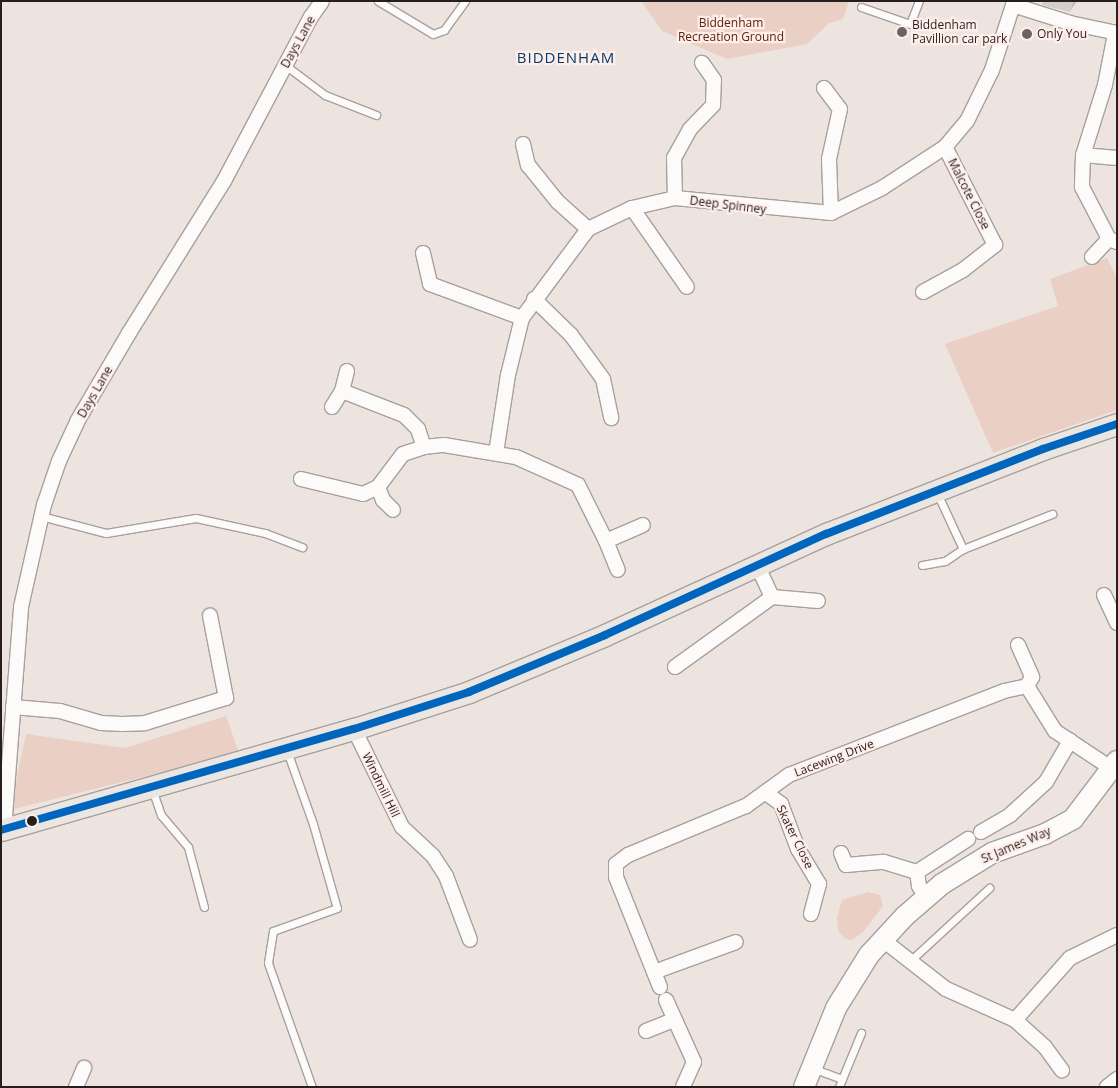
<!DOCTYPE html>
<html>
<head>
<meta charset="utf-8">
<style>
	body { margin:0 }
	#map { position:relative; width:1118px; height:1088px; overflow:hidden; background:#ede4e0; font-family:"Open Sans",sans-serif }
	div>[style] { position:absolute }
	.green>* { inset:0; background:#eacfc4 }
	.shadow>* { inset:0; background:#0003 }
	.building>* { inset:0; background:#d4cdca }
	.roads { filter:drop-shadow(1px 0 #a7a09d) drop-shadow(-1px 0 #a7a09d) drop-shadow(0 1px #a7a09d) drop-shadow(0 -1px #a7a09d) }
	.lane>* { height:7px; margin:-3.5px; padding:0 3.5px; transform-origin:3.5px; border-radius:3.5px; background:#fcfbfa }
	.street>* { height:14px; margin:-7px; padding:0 7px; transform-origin:7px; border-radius:7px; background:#fcfbfa }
	.secondary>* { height:20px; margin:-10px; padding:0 10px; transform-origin:10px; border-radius:10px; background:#fcfbfa }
	.primary>* { height:21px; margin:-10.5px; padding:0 10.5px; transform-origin:10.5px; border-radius:10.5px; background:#ece6e3 }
	.bus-1>* { height:8px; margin:-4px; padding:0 4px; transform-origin:4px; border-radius:4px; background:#0065bd }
	.dots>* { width:14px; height:14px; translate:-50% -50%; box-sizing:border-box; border:2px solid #ffeee9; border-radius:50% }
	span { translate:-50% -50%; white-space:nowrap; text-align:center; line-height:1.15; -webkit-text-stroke:4.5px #ffeee9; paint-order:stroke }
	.park-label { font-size:12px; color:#5e2109 }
	.poi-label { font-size:12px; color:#251f1d }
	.left { translate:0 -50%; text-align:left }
	.street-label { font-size:12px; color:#251f1d }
	.quarter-label { font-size:15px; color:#003c6c; letter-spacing:1px }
	.frame { position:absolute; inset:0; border:2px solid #251f1d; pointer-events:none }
</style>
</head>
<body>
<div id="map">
	<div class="green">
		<div style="clip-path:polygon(641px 1px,849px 1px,843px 19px,829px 23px,807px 44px,727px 59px,662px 31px)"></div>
		<div style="clip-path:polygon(1107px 258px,1117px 278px,1117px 410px,993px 453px,945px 344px,1058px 306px,1050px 279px)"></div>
		<div style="clip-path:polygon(226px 716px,239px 753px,10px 810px,26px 734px,125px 748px)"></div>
		<div style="clip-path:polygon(868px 892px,880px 895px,883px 906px,863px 932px,852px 940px,845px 939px,838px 930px,837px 918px,842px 900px)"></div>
	</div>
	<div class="shadow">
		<div style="clip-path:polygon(1060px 1px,1077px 1px,1070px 11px)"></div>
	</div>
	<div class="building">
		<div style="clip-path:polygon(1043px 1px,1074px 1px,1070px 12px,1042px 5px)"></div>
	</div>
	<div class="roads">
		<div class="lane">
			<div style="left:378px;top:1px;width:64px;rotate:31deg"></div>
			<div style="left:433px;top:34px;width:12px;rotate:-20deg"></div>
			<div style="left:444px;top:30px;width:36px;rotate:-54deg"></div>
			<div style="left:861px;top:7px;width:52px;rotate:19.1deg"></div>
			<div style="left:910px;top:24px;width:25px;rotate:-69deg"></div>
			<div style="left:285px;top:65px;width:50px;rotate:36.9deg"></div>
			<div style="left:325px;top:95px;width:55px;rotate:21.4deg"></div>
			<div style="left:937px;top:493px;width:62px;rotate:65.1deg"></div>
			<div style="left:963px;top:549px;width:96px;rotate:-21.5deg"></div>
			<div style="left:41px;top:516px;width:67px;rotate:14.7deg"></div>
			<div style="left:106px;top:533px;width:91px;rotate:-9.5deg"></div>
			<div style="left:196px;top:518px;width:71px;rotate:12.3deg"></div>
			<div style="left:265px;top:533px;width:40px;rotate:21deg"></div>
			<div style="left:922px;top:565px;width:23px;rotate:-10deg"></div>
			<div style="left:945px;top:561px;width:22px;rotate:-34deg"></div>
			<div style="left:287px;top:751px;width:77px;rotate:70.4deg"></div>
			<div style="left:313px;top:824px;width:87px;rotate:74.1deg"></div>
			<div style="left:337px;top:908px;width:68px;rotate:160.2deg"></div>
			<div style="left:273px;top:931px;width:32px;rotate:99deg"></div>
			<div style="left:268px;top:963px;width:132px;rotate:70.5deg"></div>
			<div style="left:152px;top:789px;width:28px;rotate:71deg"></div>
			<div style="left:161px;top:815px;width:42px;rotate:49.8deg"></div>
			<div style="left:188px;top:847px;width:62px;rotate:75.1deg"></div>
			<div style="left:910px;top:961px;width:108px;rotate:-42.7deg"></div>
			<div style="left:812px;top:1068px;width:32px;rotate:20deg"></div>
			<div style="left:842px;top:1079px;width:9px;rotate:111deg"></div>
			<div style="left:842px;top:1079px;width:50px;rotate:-67.6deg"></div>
		</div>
		<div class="street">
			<div style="left:1115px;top:34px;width:52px;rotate:101.1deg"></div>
			<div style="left:1105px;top:85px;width:73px;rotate:107.4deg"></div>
			<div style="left:1083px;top:155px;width:32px;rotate:92deg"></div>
			<div style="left:1082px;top:187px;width:59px;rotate:62.6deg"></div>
			<div style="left:1109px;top:239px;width:9px;rotate:21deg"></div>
			<div style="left:824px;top:88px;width:26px;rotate:53deg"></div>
			<div style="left:840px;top:109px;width:51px;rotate:102.4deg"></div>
			<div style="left:829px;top:159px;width:54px;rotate:87.9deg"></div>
			<div style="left:523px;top:144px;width:22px;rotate:77deg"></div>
			<div style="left:528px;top:165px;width:48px;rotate:51deg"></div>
			<div style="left:558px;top:202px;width:40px;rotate:42deg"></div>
			<div style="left:1083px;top:155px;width:34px;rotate:5deg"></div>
			<div style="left:675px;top:198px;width:40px;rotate:-91.4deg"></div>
			<div style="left:674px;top:158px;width:33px;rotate:-61deg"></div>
			<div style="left:690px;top:129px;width:33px;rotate:-46deg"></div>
			<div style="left:713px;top:105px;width:25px;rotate:-88deg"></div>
			<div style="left:714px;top:80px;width:21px;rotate:-125deg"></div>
			<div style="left:632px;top:208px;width:96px;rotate:55.2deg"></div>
			<div style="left:423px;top:253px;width:32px;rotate:77deg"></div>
			<div style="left:430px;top:284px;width:98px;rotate:20.3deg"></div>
			<div style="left:1092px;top:257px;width:25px;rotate:-47deg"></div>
			<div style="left:923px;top:292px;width:46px;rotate:-28.8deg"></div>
			<div style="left:963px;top:270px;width:41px;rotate:-38deg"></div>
			<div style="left:995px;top:245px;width:110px;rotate:-117deg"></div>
			<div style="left:534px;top:299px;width:52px;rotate:44.2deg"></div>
			<div style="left:571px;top:335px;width:54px;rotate:54deg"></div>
			<div style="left:603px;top:379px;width:40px;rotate:78deg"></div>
			<div style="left:347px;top:371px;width:21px;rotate:104deg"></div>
			<div style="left:342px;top:391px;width:66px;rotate:21.2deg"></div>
			<div style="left:404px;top:415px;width:20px;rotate:45deg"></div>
			<div style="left:418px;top:429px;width:19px;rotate:72deg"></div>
			<div style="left:332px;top:407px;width:19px;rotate:-58deg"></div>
			<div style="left:496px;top:453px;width:79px;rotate:-81.3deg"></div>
			<div style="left:508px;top:375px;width:59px;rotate:-76.2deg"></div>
			<div style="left:522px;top:318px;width:111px;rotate:-53.4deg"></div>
			<div style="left:588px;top:229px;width:49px;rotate:-25.5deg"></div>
			<div style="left:632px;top:208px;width:44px;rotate:-13.1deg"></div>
			<div style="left:675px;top:198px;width:157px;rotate:5.5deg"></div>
			<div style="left:831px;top:213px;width:57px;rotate:-26.1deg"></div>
			<div style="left:882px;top:188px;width:75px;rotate:-33.1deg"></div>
			<div style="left:945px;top:147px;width:34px;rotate:-50deg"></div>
			<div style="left:967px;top:121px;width:57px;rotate:-63.9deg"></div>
			<div style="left:992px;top:70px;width:68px;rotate:-72.1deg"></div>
			<div style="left:1013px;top:5px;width:60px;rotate:17.5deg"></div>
			<div style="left:1070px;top:23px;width:48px;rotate:12deg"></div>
			<div style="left:301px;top:479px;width:64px;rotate:13.6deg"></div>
			<div style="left:363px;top:494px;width:17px;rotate:-25deg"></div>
			<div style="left:378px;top:487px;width:41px;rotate:-52.9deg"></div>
			<div style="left:403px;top:454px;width:22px;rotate:-18deg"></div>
			<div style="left:424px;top:447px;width:20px;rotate:-6deg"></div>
			<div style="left:444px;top:445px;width:73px;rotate:9.5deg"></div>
			<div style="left:516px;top:457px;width:68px;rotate:24.3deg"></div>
			<div style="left:578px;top:485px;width:63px;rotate:63.4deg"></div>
			<div style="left:606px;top:541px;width:40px;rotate:-23.4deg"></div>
			<div style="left:378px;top:487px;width:14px;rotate:69deg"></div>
			<div style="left:383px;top:500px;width:14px;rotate:45deg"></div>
			<div style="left:606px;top:541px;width:31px;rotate:68deg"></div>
			<div style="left:1104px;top:595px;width:31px;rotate:65deg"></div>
			<div style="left:772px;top:597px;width:46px;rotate:5deg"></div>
			<div style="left:1018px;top:645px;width:35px;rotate:66deg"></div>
			<div style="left:1032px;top:677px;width:10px;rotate:119deg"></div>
			<div style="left:675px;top:667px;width:120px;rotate:-35.8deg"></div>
			<div style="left:772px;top:597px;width:35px;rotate:-115deg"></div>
			<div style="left:1027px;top:686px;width:53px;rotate:58.1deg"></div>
			<div style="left:1055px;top:731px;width:67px;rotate:33.5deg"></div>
			<div style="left:13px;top:707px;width:47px;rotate:4.9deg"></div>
			<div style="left:60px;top:711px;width:43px;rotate:16.3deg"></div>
			<div style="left:101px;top:723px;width:21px;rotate:3deg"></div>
			<div style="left:122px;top:724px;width:23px;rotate:-2deg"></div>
			<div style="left:145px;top:723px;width:85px;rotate:-17.2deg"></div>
			<div style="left:226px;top:698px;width:84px;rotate:-101deg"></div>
			<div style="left:354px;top:729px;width:109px;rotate:63.9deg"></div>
			<div style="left:402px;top:827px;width:42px;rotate:43.1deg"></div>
			<div style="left:433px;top:856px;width:24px;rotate:57deg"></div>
			<div style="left:446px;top:876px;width:68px;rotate:69.4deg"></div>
			<div style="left:766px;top:793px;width:19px;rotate:36deg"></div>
			<div style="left:781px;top:804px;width:48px;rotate:69.3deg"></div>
			<div style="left:798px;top:849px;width:41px;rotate:59deg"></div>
			<div style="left:819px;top:884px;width:31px;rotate:105deg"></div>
			<div style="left:4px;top:829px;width:223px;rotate:-85.6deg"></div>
			<div style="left:21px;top:607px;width:105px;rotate:-77.3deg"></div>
			<div style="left:44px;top:505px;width:46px;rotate:-71.2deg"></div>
			<div style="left:59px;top:461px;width:45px;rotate:-65.1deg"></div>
			<div style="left:78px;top:420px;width:101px;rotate:-59.6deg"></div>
			<div style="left:129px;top:333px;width:179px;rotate:-58deg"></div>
			<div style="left:224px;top:181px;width:186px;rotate:-62.1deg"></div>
			<div style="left:311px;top:17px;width:19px;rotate:-55deg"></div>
			<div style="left:981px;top:832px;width:34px;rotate:-30deg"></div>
			<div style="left:1010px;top:815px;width:49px;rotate:-42.5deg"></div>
			<div style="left:1046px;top:782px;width:48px;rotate:-59.7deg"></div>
			<div style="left:841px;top:853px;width:13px;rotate:67deg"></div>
			<div style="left:846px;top:865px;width:38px;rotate:-5deg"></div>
			<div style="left:884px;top:862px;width:34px;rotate:17deg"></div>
			<div style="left:917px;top:872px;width:61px;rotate:-32.9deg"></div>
			<div style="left:917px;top:872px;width:14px;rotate:82deg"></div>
			<div style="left:919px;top:886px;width:13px;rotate:58deg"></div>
			<div style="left:883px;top:940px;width:80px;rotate:37.9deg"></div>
			<div style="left:946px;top:989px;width:76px;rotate:24.2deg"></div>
			<div style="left:1015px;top:1020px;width:83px;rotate:-48.4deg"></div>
			<div style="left:1070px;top:958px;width:52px;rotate:-26.1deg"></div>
			<div style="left:654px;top:972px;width:87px;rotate:-20.1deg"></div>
			<div style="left:660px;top:987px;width:118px;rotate:-111.8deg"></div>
			<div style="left:616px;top:877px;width:13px;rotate:-90deg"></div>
			<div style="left:616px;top:864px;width:15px;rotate:-37deg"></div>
			<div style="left:628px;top:855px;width:128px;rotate:-22.6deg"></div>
			<div style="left:746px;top:806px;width:53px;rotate:-35.8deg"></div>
			<div style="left:789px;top:775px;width:231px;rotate:-21.3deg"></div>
			<div style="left:1004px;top:691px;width:24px;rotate:-12deg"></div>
			<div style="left:666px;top:1000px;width:68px;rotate:65.7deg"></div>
			<div style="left:694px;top:1062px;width:27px;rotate:114deg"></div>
			<div style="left:1015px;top:1020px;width:40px;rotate:42deg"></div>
			<div style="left:1045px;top:1047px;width:29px;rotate:54deg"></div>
			<div style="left:646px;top:1031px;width:31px;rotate:-22deg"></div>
			<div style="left:76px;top:1087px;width:21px;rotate:-67deg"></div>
			<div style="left:1107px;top:1087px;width:13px;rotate:-39deg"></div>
		</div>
		<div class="secondary">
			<div style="left:804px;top:1087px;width:85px;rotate:-67.9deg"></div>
			<div style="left:836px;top:1008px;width:62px;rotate:-58.1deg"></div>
			<div style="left:869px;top:955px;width:53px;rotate:-47.3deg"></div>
			<div style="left:905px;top:916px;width:49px;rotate:-40.9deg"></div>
			<div style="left:942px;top:884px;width:59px;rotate:-31.8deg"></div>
			<div style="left:992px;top:853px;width:56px;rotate:-19.7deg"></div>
			<div style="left:1045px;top:834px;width:32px;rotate:-28deg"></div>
			<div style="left:1073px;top:819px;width:73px;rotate:-52.8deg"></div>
		</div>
		<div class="primary">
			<div style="left:1px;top:830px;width:367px;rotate:-16deg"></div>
			<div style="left:354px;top:729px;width:121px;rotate:-17.8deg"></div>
			<div style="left:469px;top:692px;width:147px;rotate:-22.7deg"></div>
			<div style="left:605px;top:635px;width:243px;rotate:-24.6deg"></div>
			<div style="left:826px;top:534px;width:233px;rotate:-21.4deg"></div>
			<div style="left:1043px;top:449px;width:78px;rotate:-18.7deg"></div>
		</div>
	</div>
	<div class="bus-1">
		<div style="left:1px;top:830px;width:367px;rotate:-16deg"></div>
		<div style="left:354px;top:729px;width:121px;rotate:-17.8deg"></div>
		<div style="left:469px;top:692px;width:147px;rotate:-22.7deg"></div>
		<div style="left:605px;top:635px;width:243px;rotate:-24.6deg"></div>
		<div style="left:826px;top:534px;width:233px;rotate:-21.4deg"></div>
		<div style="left:1043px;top:449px;width:78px;rotate:-18.7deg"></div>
	</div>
	<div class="dots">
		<div style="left:902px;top:32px;background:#6b6461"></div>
		<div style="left:1027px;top:34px;background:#6b6461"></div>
		<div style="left:32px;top:821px;background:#251f1d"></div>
	</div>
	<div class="park-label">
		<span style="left:731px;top:30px">Biddenham<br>Recreation Ground</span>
	</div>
	<div class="poi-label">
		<span class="left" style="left:912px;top:32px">Biddenham<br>Pavillion car park</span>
		<span class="left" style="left:1037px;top:34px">Only You</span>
	</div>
	<div class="street-label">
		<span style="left:298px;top:42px;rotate:-61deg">Days Lane</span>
		<span style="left:969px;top:194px;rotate:63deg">Malcote Close</span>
		<span style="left:728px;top:205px;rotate:7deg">Deep Spinney</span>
		<span style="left:95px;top:392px;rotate:-60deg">Days Lane</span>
		<span style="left:834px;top:758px;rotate:-21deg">Lacewing Drive</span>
		<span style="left:381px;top:785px;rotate:64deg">Windmill Hill</span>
		<span style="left:795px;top:837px;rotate:64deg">Skater Close</span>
		<span style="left:1016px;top:845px;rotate:-23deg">St James Way</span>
	</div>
	<div class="quarter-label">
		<span style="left:566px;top:58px">BIDDENHAM</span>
	</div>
	<div class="frame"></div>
</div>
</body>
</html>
